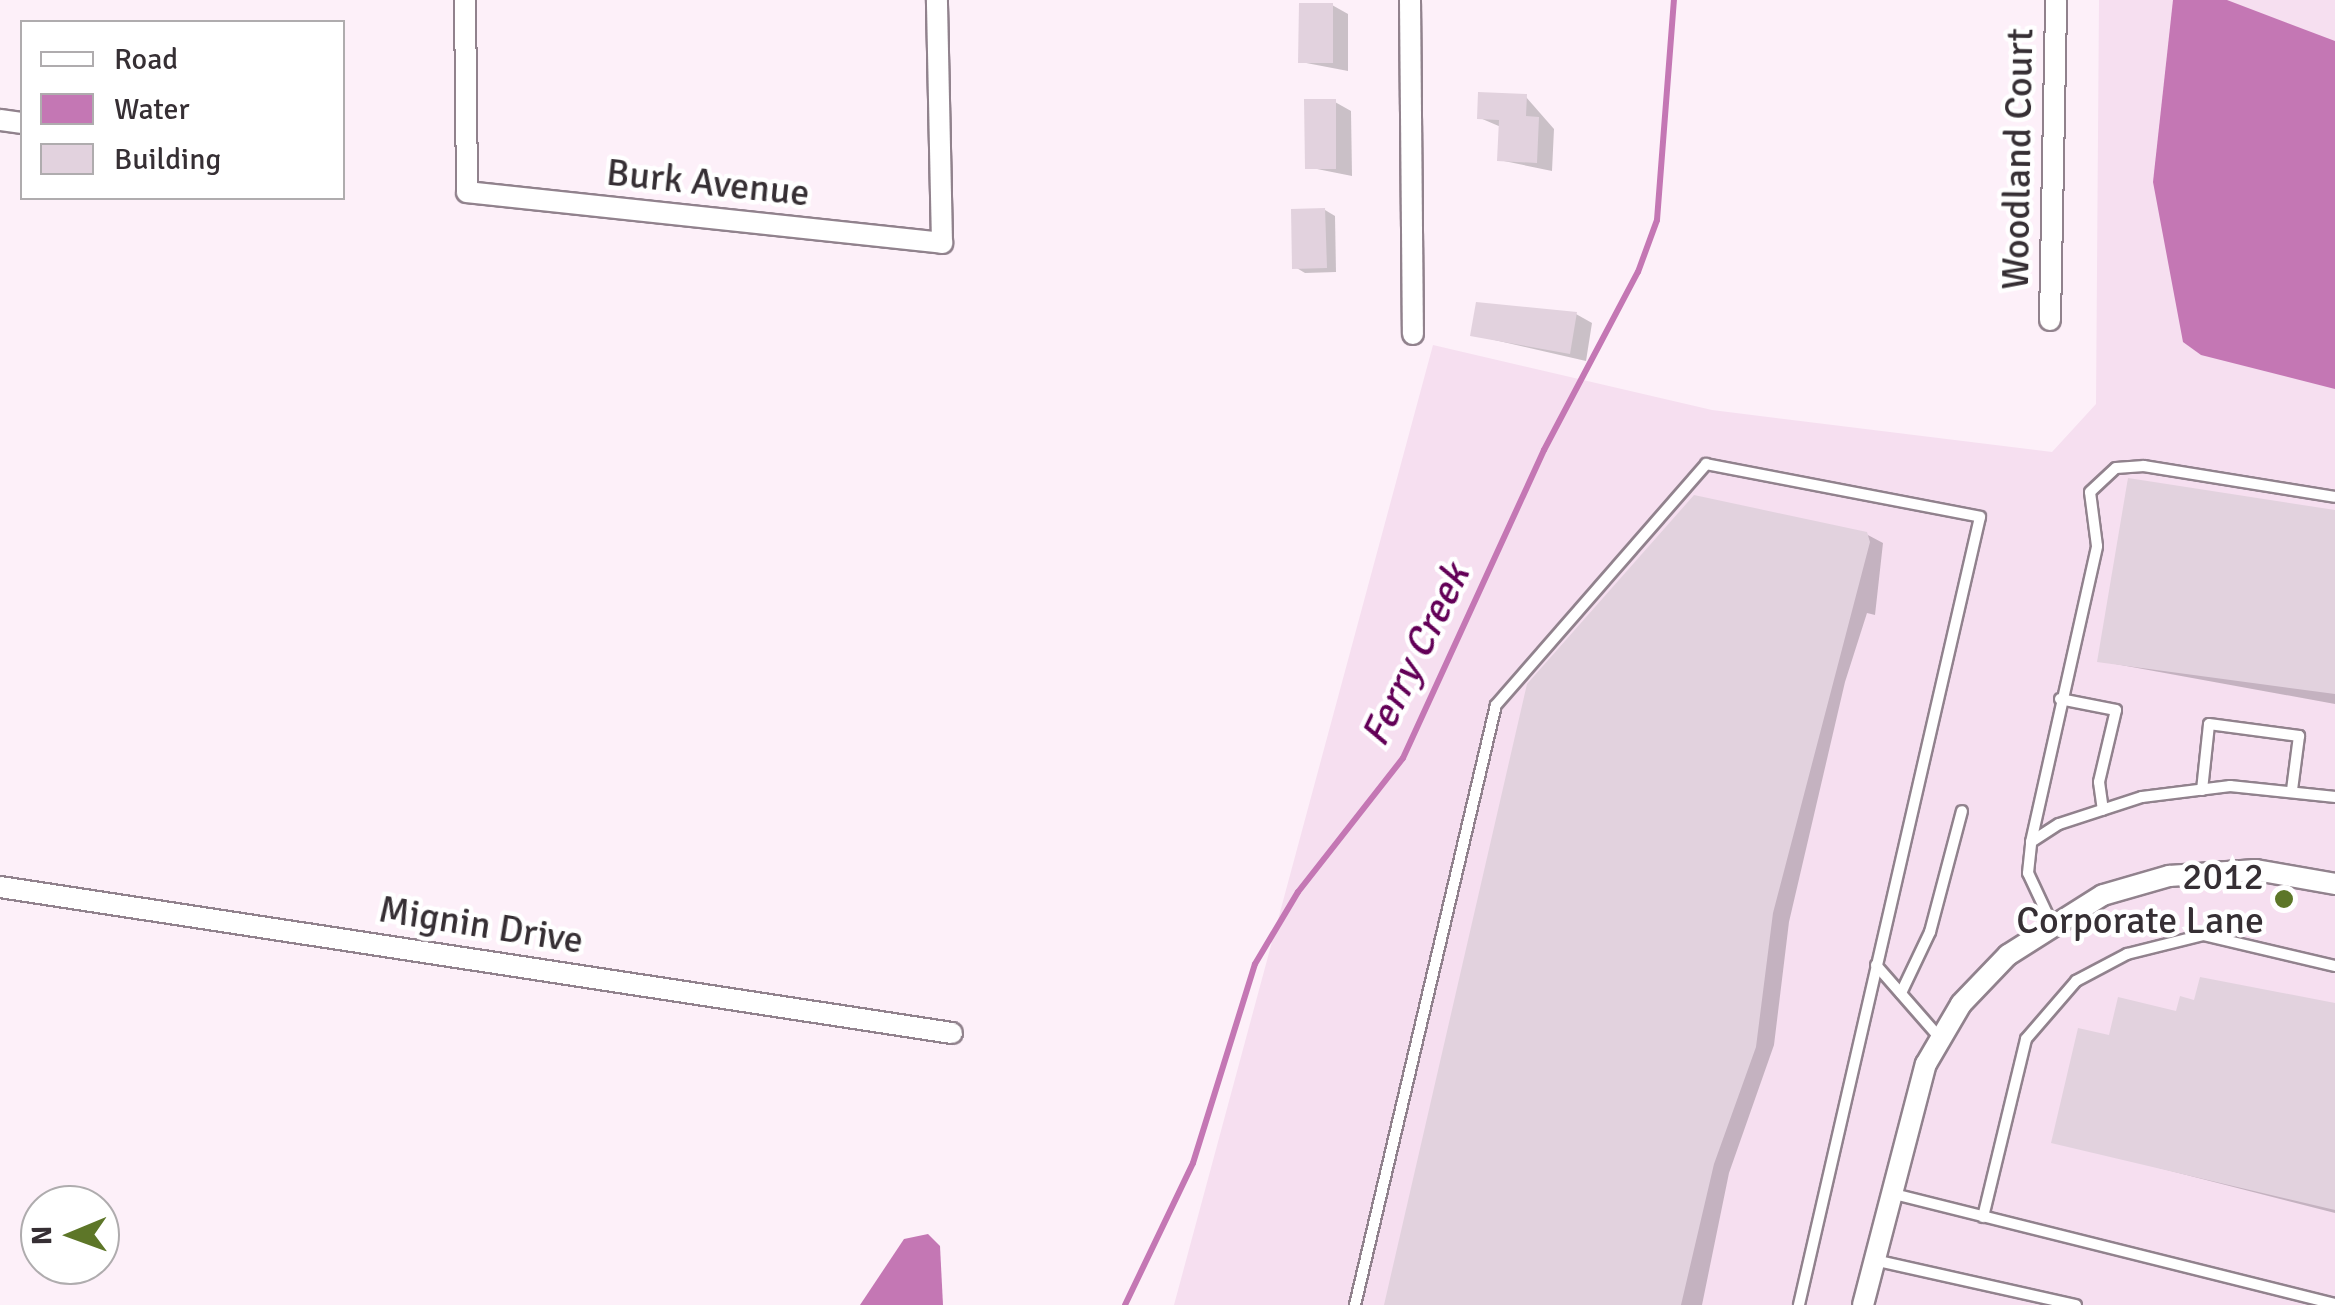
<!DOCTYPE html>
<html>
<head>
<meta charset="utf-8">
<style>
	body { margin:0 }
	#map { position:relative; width:2335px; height:1305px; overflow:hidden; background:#fdf0f9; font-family:Signika,sans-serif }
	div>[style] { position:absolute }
	.built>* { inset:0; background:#f6dff0 }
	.water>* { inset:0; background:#c477b4 }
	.shadow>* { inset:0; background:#0003 }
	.stream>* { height:6px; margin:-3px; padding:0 3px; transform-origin:3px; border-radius:3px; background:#c477b4 }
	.building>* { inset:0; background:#e2d2de }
	.roads { filter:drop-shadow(2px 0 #91828d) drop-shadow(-2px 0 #91828d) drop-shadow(0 2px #91828d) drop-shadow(0 -2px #91828d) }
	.service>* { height:10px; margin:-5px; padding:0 5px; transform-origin:5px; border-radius:5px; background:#fff }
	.minor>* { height:20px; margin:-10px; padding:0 10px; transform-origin:10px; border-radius:10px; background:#fff }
	.dots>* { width:28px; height:28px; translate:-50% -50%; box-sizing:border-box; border:5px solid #fff; border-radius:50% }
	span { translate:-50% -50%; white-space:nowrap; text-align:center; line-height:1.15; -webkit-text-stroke:9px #fff; paint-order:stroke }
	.street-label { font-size:38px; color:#362f34 }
	.poi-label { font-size:38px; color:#362f34 }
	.right { translate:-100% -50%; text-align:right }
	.water-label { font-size:40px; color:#630057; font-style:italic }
	.legend { position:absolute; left:20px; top:20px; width:325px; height:180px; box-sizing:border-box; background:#fff; border:2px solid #afacae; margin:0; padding:12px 18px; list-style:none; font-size:30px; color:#362f34 }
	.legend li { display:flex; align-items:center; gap:20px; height:50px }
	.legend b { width:50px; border:2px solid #afacae }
	.north { position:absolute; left:20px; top:1185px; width:100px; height:100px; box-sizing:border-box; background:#fff; border:2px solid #afacae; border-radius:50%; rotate:269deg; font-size:28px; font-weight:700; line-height:40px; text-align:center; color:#362f34 }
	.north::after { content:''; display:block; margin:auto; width:35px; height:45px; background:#5d7628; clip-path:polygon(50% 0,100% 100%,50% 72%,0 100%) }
</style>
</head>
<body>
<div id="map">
	<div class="built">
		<div style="clip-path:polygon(2099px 0,2335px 0,2335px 1305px,1174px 1305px,1433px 345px,1712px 410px,2052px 452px,2096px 404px)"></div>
	</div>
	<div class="water">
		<div style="clip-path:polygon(2173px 0,2227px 0,2335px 41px,2335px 389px,2201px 355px,2183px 342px,2153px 182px)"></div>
		<div style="clip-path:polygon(928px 1234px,940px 1246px,943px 1305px,860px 1305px,904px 1239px)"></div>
	</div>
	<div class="shadow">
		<div style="clip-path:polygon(1332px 5px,1348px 14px,1348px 71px,1301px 62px)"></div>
		<div style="clip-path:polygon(1526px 97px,1554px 129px,1552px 171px,1499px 160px,1501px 127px,1480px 118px)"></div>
		<div style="clip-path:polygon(1335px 102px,1351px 111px,1352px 176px,1307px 167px)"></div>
		<div style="clip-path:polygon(1325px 210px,1335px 216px,1336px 272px,1305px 273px,1295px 267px)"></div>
		<div style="clip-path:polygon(1576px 314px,1592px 323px,1586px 361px,1473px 335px)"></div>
		<div style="clip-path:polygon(2335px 513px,2335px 704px,2099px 661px)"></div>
		<div style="clip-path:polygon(1866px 534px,1883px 543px,1875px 615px,1867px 613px,1845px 682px,1789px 922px,1774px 1045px,1729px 1173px,1702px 1305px,1386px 1305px)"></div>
		<div style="clip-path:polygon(2196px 1003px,2335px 1006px,2335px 1213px,2054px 1141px,2111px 1038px)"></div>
	</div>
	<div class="stream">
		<div style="left:1125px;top:1305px;width:157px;rotate:-64.4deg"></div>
		<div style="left:1193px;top:1163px;width:208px;rotate:-72.7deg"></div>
		<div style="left:1255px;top:964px;width:84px;rotate:-59.2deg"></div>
		<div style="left:1298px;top:892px;width:170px;rotate:-51.9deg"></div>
		<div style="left:1403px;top:758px;width:339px;rotate:-65.4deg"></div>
		<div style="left:1544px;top:450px;width:201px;rotate:-62.2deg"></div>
		<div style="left:1638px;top:272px;width:55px;rotate:-69.9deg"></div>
		<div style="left:1657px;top:220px;width:221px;rotate:-85.6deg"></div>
	</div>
	<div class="building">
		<div style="clip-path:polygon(1299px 3px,1333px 3px,1333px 63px,1298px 63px)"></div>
		<div style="clip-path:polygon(1478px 92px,1527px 94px,1526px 116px,1539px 117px,1537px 163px,1497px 161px,1499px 120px,1477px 119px)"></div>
		<div style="clip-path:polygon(1304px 99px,1336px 99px,1336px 169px,1305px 169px)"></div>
		<div style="clip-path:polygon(1325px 208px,1327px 268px,1292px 269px,1291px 209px)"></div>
		<div style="clip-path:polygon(1476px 302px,1577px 312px,1570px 354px,1470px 336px)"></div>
		<div style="clip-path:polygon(2128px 478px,2335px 510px,2335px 694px,2097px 662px)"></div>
		<div style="clip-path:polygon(1694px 495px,1867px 532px,1870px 542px,1773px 913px,1756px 1047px,1714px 1164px,1681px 1305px,1384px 1305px,1527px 684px)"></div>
		<div style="clip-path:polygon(2200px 977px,2335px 1003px,2335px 1210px,2051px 1143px,2078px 1028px,2109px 1035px,2118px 997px,2176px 1011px,2180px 996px,2194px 1000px)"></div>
	</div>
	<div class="roads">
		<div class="service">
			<div style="left:2060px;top:699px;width:57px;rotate:11.1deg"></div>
			<div style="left:2116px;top:710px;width:74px;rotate:103.3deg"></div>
			<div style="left:2099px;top:782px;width:28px;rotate:82deg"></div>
			<div style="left:2202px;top:790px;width:66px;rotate:-83.9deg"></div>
			<div style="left:2209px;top:724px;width:91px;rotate:7.6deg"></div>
			<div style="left:2299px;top:736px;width:54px;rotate:97.4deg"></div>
			<div style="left:2031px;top:842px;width:303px;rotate:-77.4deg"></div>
			<div style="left:2097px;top:546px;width:54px;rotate:-97.4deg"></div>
			<div style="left:2090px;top:492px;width:35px;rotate:-43deg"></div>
			<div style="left:2116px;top:468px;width:28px;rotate:-4deg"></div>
			<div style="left:2144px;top:466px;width:193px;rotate:9.2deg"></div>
			<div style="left:2051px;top:922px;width:54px;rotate:-115.1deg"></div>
			<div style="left:2028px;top:873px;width:31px;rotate:-84deg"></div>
			<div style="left:2031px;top:842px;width:33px;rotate:-33deg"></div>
			<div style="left:2059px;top:824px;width:87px;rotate:-18deg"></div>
			<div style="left:2142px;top:797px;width:89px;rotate:-7.1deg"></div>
			<div style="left:2230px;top:786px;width:106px;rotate:6deg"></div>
			<div style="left:1876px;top:965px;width:96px;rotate:48.8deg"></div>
			<div style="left:1901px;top:993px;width:68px;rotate:-64.6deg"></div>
			<div style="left:1930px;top:932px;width:125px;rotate:-75.2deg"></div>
			<div style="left:1890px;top:1193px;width:459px;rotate:14deg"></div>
			<div style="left:1983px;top:1217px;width:183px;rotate:-76.4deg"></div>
			<div style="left:2026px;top:1039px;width:77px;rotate:-49.2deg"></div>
			<div style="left:2076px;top:981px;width:58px;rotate:-27.9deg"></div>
			<div style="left:2127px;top:954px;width:78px;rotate:-14deg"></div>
			<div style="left:2203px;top:935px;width:136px;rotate:13.2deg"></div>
			<div style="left:1874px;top:1260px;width:207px;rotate:12.6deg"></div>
			<div style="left:1355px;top:1305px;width:616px;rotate:-76.78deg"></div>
			<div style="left:1496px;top:705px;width:320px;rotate:-48.9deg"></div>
			<div style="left:1706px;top:464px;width:279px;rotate:10.9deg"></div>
			<div style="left:1980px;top:517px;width:809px;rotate:102.94deg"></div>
		</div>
		<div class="minor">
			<div style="left:465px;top:0;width:192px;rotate:89.4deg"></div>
			<div style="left:467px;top:192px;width:478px;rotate:6.1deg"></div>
			<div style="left:942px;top:243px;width:243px;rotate:-91.2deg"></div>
			<div style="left:1410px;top:0;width:334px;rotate:89.5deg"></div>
			<div style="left:0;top:120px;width:22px;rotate:8deg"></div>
			<div style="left:2050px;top:320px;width:320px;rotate:-88.9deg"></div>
			<div style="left:0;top:887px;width:963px;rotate:8.72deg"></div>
			<div style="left:1863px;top:1305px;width:249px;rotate:-75.4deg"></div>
			<div style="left:1926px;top:1064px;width:69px;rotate:-59.7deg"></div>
			<div style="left:1961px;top:1004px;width:68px;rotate:-46.2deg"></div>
			<div style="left:2008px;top:955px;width:112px;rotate:-32.3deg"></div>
			<div style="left:2103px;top:895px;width:69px;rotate:-16.1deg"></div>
			<div style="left:2169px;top:876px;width:87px;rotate:-3.9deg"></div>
			<div style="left:2256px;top:870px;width:80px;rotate:10deg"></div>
		</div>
	</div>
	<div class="dots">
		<div style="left:2284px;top:899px;background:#5d7628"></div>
	</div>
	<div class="street-label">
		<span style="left:2018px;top:159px;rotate:-89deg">Woodland Court</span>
		<span style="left:708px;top:183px;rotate:6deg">Burk Avenue</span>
		<span style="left:481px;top:925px;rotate:9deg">Mignin Drive</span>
	</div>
	<div class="poi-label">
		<span class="right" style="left:2264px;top:899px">2012<br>Corporate Lane</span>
	</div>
	<div class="water-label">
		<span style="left:1415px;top:655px;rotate:-64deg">Ferry Creek</span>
	</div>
	<ul class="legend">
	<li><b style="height:12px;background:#fff"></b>Road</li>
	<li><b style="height:28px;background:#c477b4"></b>Water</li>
	<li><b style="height:28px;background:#e2d2de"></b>Building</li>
	</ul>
	<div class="north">N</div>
</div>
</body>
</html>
